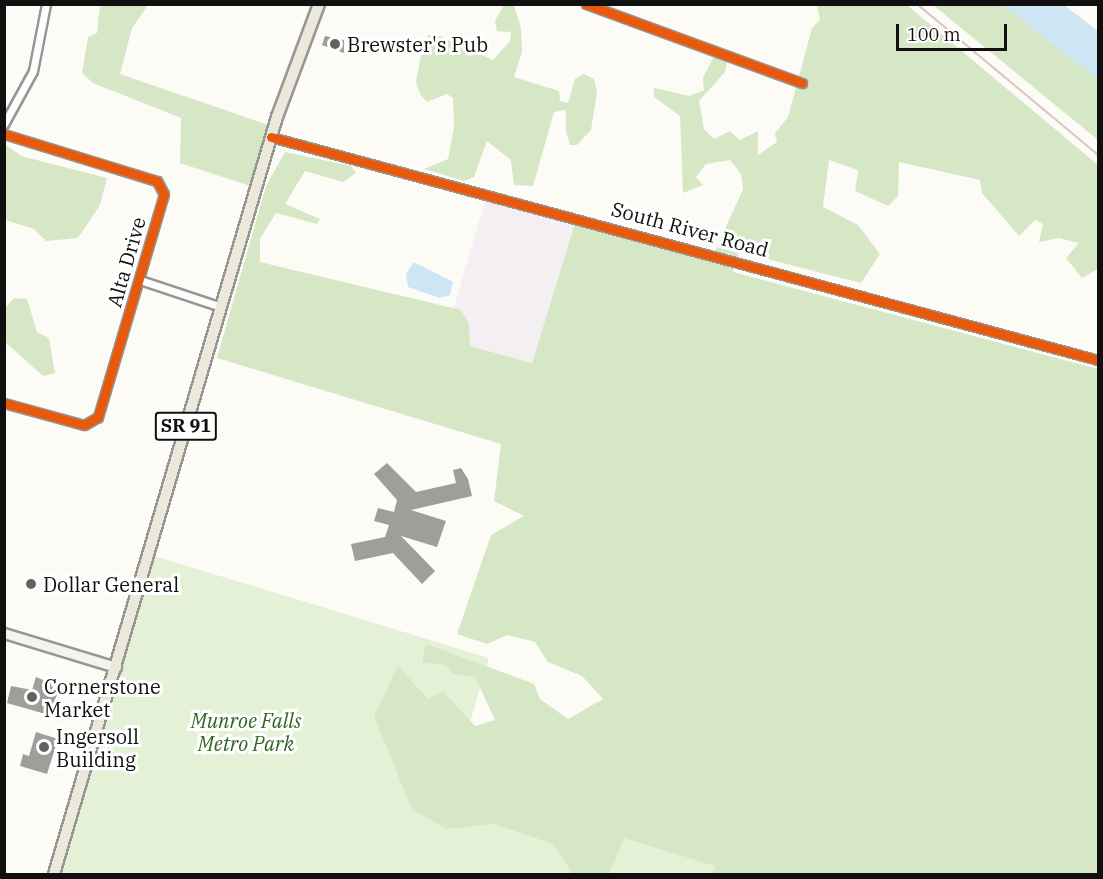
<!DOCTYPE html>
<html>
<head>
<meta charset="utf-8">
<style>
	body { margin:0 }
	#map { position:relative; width:1103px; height:879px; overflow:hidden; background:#fcfbf6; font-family:"IBM Plex Serif",serif }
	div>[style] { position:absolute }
	.industrial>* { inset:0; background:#f4eff2 }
	.green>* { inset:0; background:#e5f1d7 }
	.forest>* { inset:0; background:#d6e7c6 }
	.water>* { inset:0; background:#cee5f4 }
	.building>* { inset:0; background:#a09e9b }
	.roads { filter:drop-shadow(2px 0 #969694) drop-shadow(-2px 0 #969694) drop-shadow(0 2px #969694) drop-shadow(0 -2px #969694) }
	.street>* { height:7px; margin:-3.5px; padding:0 3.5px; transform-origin:3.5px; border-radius:3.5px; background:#fffefe }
	.secondary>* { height:9px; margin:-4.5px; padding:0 4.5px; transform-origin:4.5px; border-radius:4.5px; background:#f5f4ec }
	.primary>* { height:10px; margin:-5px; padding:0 5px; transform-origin:5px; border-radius:5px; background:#ece8dc }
	.rail>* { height:2px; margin:-1px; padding:0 1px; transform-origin:1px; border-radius:1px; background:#d7c7c6 }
	.cycleway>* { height:9px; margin:-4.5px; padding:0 4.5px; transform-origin:4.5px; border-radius:4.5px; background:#e8590c }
	.dots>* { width:16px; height:16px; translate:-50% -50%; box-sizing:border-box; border:3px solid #fff; border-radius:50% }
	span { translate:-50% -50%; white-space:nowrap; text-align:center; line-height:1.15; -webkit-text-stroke:6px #fff; paint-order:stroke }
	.shield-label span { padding:2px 4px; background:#fff; border:2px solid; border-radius:4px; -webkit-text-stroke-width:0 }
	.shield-label { font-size:18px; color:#101010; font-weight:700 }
	.poi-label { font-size:20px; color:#101010 }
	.left { translate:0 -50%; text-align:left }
	.street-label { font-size:20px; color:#101010 }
	.park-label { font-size:20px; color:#2f6523; font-style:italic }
	.frame { position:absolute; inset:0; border:6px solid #101010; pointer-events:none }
	.scale { position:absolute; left:896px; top:24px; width:111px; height:27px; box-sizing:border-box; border:3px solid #101010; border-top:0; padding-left:8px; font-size:18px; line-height:21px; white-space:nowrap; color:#101010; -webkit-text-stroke:4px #fff; paint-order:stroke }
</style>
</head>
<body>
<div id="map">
	<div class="industrial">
		<div style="clip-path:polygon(486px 197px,576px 220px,532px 363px,470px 346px,469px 323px,454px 308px)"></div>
	</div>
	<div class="green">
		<div style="clip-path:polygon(148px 554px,489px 658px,454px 777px,813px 874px,54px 874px)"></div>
	</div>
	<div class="forest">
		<div style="clip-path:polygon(100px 5px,148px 5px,132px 28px,120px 74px,274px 127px,256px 188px,180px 163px,181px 118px,93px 83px,82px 73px,88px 37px,97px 33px)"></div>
		<div style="clip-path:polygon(504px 5px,514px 5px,521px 28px,522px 52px,514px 77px,559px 91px,560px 101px,568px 103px,575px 79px,584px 74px,594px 79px,597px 92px,591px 130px,577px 145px,570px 145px,566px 131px,566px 110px,554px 112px,533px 186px,514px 185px,511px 160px,487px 141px,474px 177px,464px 181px,424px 169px,448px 159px,454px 127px,453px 98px,447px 94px,427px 102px,420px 94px,416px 82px,423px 45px,428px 35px,440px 36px,493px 60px,510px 41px,511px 32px,497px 31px,495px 21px)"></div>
		<div style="clip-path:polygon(817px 5px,907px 5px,1098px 165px,1098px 269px,1082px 278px,1066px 258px,1079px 243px,1059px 238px,1039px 242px,1043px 224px,1035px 220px,1019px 236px,982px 193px,980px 180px,899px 162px,898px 196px,888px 206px,855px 191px,858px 170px,829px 160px,823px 207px,858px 225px,880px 254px,861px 283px,739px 252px,733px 272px,1098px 369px,1098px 874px,713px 874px,715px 866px,624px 838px,609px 874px,573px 874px,553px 844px,494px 824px,447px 829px,412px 810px,374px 716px,398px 666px,428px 699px,443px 691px,475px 726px,495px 720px,475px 677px,454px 674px,445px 665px,422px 662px,426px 644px,534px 684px,540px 699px,568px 719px,603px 699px,582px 676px,548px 662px,535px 642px,507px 635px,487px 644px,457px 634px,491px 535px,524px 516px,494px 501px,501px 444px,217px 358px,266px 186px,285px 152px,351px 166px,356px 173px,343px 182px,305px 171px,285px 204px,320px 219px,317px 224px,276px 213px,260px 239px,260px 262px,461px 310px,469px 323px,470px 346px,532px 363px,576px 220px,712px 258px,743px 189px,741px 174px,730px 160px,706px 164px,696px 177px,703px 185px,683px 193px,680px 116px,654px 97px,654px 88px,690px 96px,704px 90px,703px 78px,714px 56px,728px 59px,725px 72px,699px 101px,704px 129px,714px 139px,730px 131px,740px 140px,758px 131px,758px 155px,777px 142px,775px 133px,788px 117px,812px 28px,820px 20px)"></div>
		<div style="clip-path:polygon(933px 5px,1003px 5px,1098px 79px,1098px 140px)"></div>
		<div style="clip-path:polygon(5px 144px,21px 156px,107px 178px,100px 205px,78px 238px,46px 241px,34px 229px,5px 220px)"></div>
		<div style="clip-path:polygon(14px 298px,27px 299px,37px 332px,49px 338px,55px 373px,43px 376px,5px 342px,5px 308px)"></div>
	</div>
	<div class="water">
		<div style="clip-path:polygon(1003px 5px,1064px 5px,1098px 31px,1098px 79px)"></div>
		<div style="clip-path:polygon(414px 262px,453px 282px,450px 295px,440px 298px,408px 287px,406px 274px)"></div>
	</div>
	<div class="building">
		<div style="clip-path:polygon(325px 36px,344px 40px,344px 53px,322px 45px)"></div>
		<div style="clip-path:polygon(387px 463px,416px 492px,456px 483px,453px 470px,461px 468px,468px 479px,472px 496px,411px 510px,446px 521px,437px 547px,401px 536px,435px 571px,422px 584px,393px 553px,355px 561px,351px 544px,385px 537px,389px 525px,374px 521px,378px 508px,394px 512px,397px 500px,374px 474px)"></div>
		<div style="clip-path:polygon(36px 677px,60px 687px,49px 715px,7px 703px,11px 686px,32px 690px)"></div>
		<div style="clip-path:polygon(36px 732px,58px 739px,47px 774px,20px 766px,23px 754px,29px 756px)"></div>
	</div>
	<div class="roads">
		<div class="street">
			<div style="left:586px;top:4px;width:230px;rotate:20.1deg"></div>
			<div style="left:4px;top:124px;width:60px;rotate:-61.3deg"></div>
			<div style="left:33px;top:71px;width:68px;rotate:-79deg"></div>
			<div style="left:4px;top:134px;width:160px;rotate:17.1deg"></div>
			<div style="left:157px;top:181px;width:15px;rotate:62deg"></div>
			<div style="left:164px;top:194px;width:233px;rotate:106.5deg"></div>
			<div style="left:98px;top:417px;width:16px;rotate:150deg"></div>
			<div style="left:84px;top:425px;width:83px;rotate:-164.6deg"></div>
			<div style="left:271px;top:137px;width:857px;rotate:15.09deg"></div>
			<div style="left:140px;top:280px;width:85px;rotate:18.4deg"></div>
		</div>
		<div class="secondary">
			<div style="left:4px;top:633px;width:117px;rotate:16.9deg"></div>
		</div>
		<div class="primary">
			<div style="left:54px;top:874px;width:789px;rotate:-73.59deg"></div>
			<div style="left:277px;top:117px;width:121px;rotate:-69.6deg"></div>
		</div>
	</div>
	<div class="rail">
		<div style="left:917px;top:4px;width:236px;rotate:39.8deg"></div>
	</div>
	<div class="cycleway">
		<div style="left:586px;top:4px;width:230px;rotate:20.1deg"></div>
		<div style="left:4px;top:134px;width:160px;rotate:17.1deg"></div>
		<div style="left:157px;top:181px;width:15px;rotate:62deg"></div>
		<div style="left:164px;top:194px;width:233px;rotate:106.5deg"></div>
		<div style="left:98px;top:417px;width:16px;rotate:150deg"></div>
		<div style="left:84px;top:425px;width:83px;rotate:-164.6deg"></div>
		<div style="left:271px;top:137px;width:857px;rotate:15.09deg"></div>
	</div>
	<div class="dots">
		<div style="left:335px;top:44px;background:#636260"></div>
		<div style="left:31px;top:584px;background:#636260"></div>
		<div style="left:32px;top:697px;background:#636260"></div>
		<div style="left:44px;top:747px;background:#636260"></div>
	</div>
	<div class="shield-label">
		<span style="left:186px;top:426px">SR 91</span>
	</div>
	<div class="poi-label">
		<span class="left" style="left:347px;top:44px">Brewster's Pub</span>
		<span class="left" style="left:43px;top:584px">Dollar General</span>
		<span class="left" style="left:44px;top:698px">Cornerstone<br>Market</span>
		<span class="left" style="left:56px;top:748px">Ingersoll<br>Building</span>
	</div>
	<div class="street-label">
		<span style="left:690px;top:229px;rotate:15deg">South River Road</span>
		<span style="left:126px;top:262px;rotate:-74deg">Alta Drive</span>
	</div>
	<div class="park-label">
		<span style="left:246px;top:732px">Munroe Falls<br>Metro Park</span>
	</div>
	<div class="frame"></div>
	<div class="scale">100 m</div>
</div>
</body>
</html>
